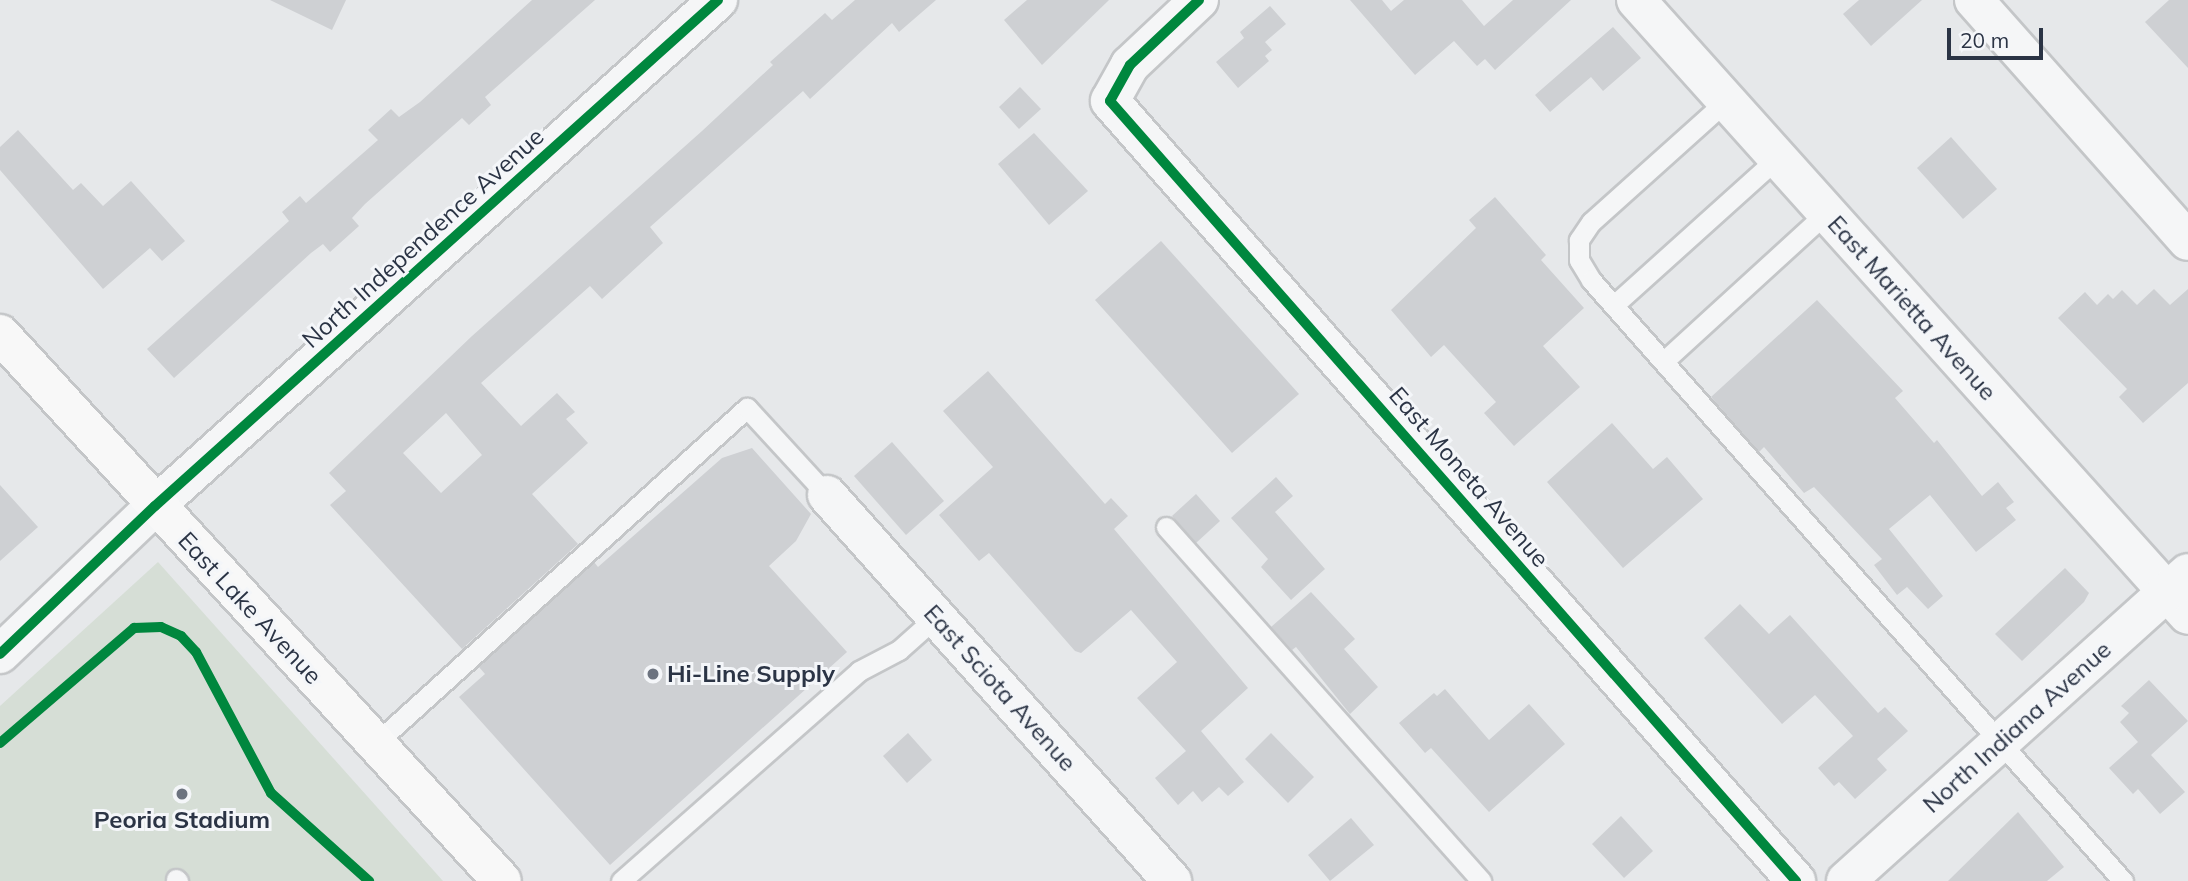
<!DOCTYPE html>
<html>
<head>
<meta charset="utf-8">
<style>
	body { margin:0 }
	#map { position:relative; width:2188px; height:881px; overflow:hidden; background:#e6e8ea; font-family:Mulish,sans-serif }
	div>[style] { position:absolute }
	.green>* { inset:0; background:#d6ded6 }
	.building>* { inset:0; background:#ced0d3 }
	.roads { filter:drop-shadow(2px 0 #c4c6c8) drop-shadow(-2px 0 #c4c6c8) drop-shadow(0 2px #c4c6c8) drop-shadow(0 -2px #c4c6c8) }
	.lane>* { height:19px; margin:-9.5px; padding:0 9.5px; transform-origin:9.5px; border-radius:9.5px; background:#f5f6f7 }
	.street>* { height:38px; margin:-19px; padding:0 19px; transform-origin:19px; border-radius:19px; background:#f5f6f7 }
	.secondary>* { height:38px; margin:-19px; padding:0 19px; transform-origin:19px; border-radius:19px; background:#f8f8f8 }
	.cycleway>* { height:10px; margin:-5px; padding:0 5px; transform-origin:5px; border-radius:5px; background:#00873e }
	.dots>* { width:19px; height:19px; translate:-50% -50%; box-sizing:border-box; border:4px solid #f4f6f9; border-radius:50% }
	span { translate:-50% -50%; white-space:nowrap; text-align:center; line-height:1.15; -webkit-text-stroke:6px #f4f6f9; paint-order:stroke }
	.street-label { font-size:24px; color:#2b3445 }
	.poi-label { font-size:24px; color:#2b3445; font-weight:700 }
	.left { translate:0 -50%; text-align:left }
	.scale { position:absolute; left:1947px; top:28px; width:96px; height:32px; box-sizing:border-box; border:4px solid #2b3445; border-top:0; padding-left:9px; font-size:21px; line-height:24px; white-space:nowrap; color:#2b3445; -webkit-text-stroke:5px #f4f6f9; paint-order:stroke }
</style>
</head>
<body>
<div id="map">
	<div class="green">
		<div style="clip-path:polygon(158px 562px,443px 881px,0 881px,0 706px)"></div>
	</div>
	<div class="building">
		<div style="clip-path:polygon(270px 0,346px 0,332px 30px)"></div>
		<div style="clip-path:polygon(532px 0,595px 0,485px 97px,491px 105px,469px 125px,462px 118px,365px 204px,352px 218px,359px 226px,330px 252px,323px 244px,311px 253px,174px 378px,147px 349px,289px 221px,282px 212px,300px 196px,306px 203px,378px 140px,368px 130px,391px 109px,399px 117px,420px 102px)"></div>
		<div style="clip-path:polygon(evenodd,855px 0,936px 0,899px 32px,892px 23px,810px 99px,803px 91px,650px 227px,663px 243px,602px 299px,590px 286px,481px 383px,521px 426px,557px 393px,575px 412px,566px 419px,588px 443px,532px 494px,578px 544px,462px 649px,330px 505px,346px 491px,329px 473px,472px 336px,702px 131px,773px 65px,770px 62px,825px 13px,832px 20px,855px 0,446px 413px,482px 455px,441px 493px,403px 453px,446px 413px)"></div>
		<div style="clip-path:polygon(1027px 0,1109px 0,1042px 65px,1004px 20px)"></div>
		<div style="clip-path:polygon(1350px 0,1382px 0,1391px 11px,1404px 0,1462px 0,1484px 26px,1513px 0,1571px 0,1495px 70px,1485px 59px,1477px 66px,1454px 41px,1415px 75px)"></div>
		<div style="clip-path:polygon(1859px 0,1922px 0,1871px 46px,1843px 14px)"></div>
		<div style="clip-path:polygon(2169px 0,2188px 0,2188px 68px,2145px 22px)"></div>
		<div style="clip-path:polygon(1270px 6px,1286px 24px,1265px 42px,1272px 50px,1265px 56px,1269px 61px,1238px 88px,1216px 62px,1244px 38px,1240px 32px)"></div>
		<div style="clip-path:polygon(1613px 27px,1641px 58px,1603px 91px,1591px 77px,1550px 112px,1535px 95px)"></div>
		<div style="clip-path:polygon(1020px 87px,1041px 109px,1019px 129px,999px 107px)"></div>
		<div style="clip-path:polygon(18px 130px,73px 190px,81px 183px,103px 206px,131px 181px,185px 241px,162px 261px,150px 248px,103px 289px,0 170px,0 147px)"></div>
		<div style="clip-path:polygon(1034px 133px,1088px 191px,1049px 225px,998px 164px)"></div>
		<div style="clip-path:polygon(1951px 137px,1997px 189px,1963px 219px,1917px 168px)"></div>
		<div style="clip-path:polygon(1495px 197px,1546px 255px,1541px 260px,1584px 308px,1543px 346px,1580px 387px,1514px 446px,1484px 413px,1496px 402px,1444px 345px,1431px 357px,1391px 310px,1476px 228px,1469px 220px)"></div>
		<div style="clip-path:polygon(1161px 241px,1299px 394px,1232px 453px,1095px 300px)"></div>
		<div style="clip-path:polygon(2154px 289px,2170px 305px,2188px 289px,2188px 383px,2143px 423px,2119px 397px,2127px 389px,2058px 318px,2085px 292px,2097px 305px,2108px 294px,2113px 299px,2122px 290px,2137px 305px)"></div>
		<div style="clip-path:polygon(1817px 300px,1903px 391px,1895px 398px,1934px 443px,1937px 440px,1982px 496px,1998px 482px,2014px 502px,2006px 508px,2016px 520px,1976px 552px,1930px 495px,1889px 529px,1943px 596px,1928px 609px,1907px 587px,1897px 595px,1874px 565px,1882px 559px,1814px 487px,1804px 493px,1764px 447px,1759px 452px,1711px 397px)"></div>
		<div style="clip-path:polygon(988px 371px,1105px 504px,1111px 498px,1128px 516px,1114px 529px,1248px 688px,1201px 731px,1244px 782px,1228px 796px,1219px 787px,1202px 802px,1193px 791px,1178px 805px,1155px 778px,1186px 751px,1137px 698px,1177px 662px,1131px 610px,1081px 653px,1075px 651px,989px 553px,979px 561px,939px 515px,993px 467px,943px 411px)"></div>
		<div style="clip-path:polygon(1612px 423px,1653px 469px,1667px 457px,1703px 499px,1623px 568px,1547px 482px)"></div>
		<div style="clip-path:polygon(892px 442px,944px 501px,906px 535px,854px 476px)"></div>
		<div style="clip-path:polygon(752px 448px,811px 514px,796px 541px,769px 566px,847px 652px,610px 865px,459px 697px,485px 674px,479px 667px,594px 562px,598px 567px,722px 458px)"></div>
		<div style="clip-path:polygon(1276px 477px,1293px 496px,1275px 512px,1325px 569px,1291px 600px,1261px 567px,1268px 559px,1231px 518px)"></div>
		<div style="clip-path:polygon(0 485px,38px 527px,0 561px)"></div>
		<div style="clip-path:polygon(1196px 494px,1220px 521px,1196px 543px,1172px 516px)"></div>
		<div style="clip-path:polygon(2065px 568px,2089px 593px,2084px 602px,2022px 661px,1995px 634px)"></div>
		<div style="clip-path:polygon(1311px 592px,1355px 639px,1344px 649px,1378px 687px,1350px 714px,1296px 647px,1292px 650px,1271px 627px)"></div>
		<div style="clip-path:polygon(1740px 604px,1769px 634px,1790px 615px,1878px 713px,1885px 707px,1908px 731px,1877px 759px,1887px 770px,1855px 799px,1839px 782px,1834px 786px,1818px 768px,1853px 736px,1815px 695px,1782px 724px,1704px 638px)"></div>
		<div style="clip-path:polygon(2149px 680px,2188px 721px,2151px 755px,2185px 792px,2160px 814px,2138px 789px,2133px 794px,2109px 768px,2138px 742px,2120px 722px,2129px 713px,2121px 706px)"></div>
		<div style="clip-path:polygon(1445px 689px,1489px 740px,1529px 704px,1565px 744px,1489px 812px,1431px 748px,1425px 753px,1399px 723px,1434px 693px,1437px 696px)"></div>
		<div style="clip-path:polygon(908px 733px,932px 760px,907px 783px,883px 756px)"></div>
		<div style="clip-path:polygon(1271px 733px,1314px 777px,1288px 803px,1245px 759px)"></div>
		<div style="clip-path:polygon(2018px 812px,2064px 867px,2047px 881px,1948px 881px)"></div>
		<div style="clip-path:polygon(1621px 816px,1653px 851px,1624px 878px,1592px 844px)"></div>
		<div style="clip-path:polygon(1351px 818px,1374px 845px,1330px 881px,1308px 855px)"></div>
	</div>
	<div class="roads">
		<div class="lane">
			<div style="left:1726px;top:101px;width:181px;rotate:138.1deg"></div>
			<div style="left:1591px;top:222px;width:22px;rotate:124deg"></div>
			<div style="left:1579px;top:240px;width:20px;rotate:90deg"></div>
			<div style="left:1579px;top:260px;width:23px;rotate:59deg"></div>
			<div style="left:1591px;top:280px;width:803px;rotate:48.49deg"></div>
			<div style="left:1614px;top:305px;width:219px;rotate:-42deg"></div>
			<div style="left:1664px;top:361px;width:219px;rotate:-42.4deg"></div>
			<div style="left:1166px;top:527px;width:474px;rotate:48.3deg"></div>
			<div style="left:376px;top:743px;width:500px;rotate:-42.1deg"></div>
			<div style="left:747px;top:408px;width:118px;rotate:47.4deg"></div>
			<div style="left:176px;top:879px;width:3px;rotate:45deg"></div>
			<div style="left:621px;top:881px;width:317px;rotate:-41.4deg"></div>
			<div style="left:859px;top:671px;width:45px;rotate:-27.7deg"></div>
			<div style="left:899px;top:650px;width:50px;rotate:-41.7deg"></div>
		</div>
		<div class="street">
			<div style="left:1199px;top:0;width:95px;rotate:136.7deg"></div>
			<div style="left:1130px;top:65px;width:41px;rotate:119.1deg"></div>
			<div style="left:1110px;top:101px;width:1039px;rotate:48.67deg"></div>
			<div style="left:1636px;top:0;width:826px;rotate:48.09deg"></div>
			<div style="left:1974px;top:0;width:322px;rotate:48.4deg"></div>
			<div style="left:827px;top:495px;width:518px;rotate:48.21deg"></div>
			<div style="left:0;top:654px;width:214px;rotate:-43.7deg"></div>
			<div style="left:155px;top:506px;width:757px;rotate:-41.95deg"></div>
			<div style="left:1846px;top:881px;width:460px;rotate:-42deg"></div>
		</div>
		<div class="secondary">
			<div style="left:0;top:334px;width:742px;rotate:47.46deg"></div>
		</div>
	</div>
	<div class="cycleway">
		<div style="left:1199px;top:0;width:95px;rotate:136.7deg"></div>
		<div style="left:1130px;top:65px;width:41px;rotate:119.1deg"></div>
		<div style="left:1110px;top:101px;width:1039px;rotate:48.67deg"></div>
		<div style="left:0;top:654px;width:214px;rotate:-43.7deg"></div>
		<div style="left:155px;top:506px;width:757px;rotate:-41.95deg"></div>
		<div style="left:0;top:743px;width:177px;rotate:-40.6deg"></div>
		<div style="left:134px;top:628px;width:27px;rotate:-2deg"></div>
		<div style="left:161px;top:627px;width:22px;rotate:24deg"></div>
		<div style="left:181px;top:636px;width:22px;rotate:47deg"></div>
		<div style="left:196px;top:652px;width:160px;rotate:62deg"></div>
		<div style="left:271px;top:793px;width:132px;rotate:41.9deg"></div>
	</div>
	<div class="dots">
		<div style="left:653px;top:674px;background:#6c737f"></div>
		<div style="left:182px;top:794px;background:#6c737f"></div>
	</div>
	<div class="street-label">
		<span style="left:423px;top:238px;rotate:-42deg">North Independence Avenue</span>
		<span style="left:1912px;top:308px;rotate:48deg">East Marietta Avenue</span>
		<span style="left:1469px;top:477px;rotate:49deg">East Moneta Avenue</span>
		<span style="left:250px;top:608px;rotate:47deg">East Lake Avenue</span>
		<span style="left:1000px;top:688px;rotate:48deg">East Sciota Avenue</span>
		<span style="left:2017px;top:727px;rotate:-42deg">North Indiana Avenue</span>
	</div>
	<div class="poi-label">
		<span class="left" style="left:667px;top:674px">Hi-Line Supply</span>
		<span style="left:182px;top:820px">Peoria Stadium</span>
	</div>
	<div class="scale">20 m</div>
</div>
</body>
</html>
